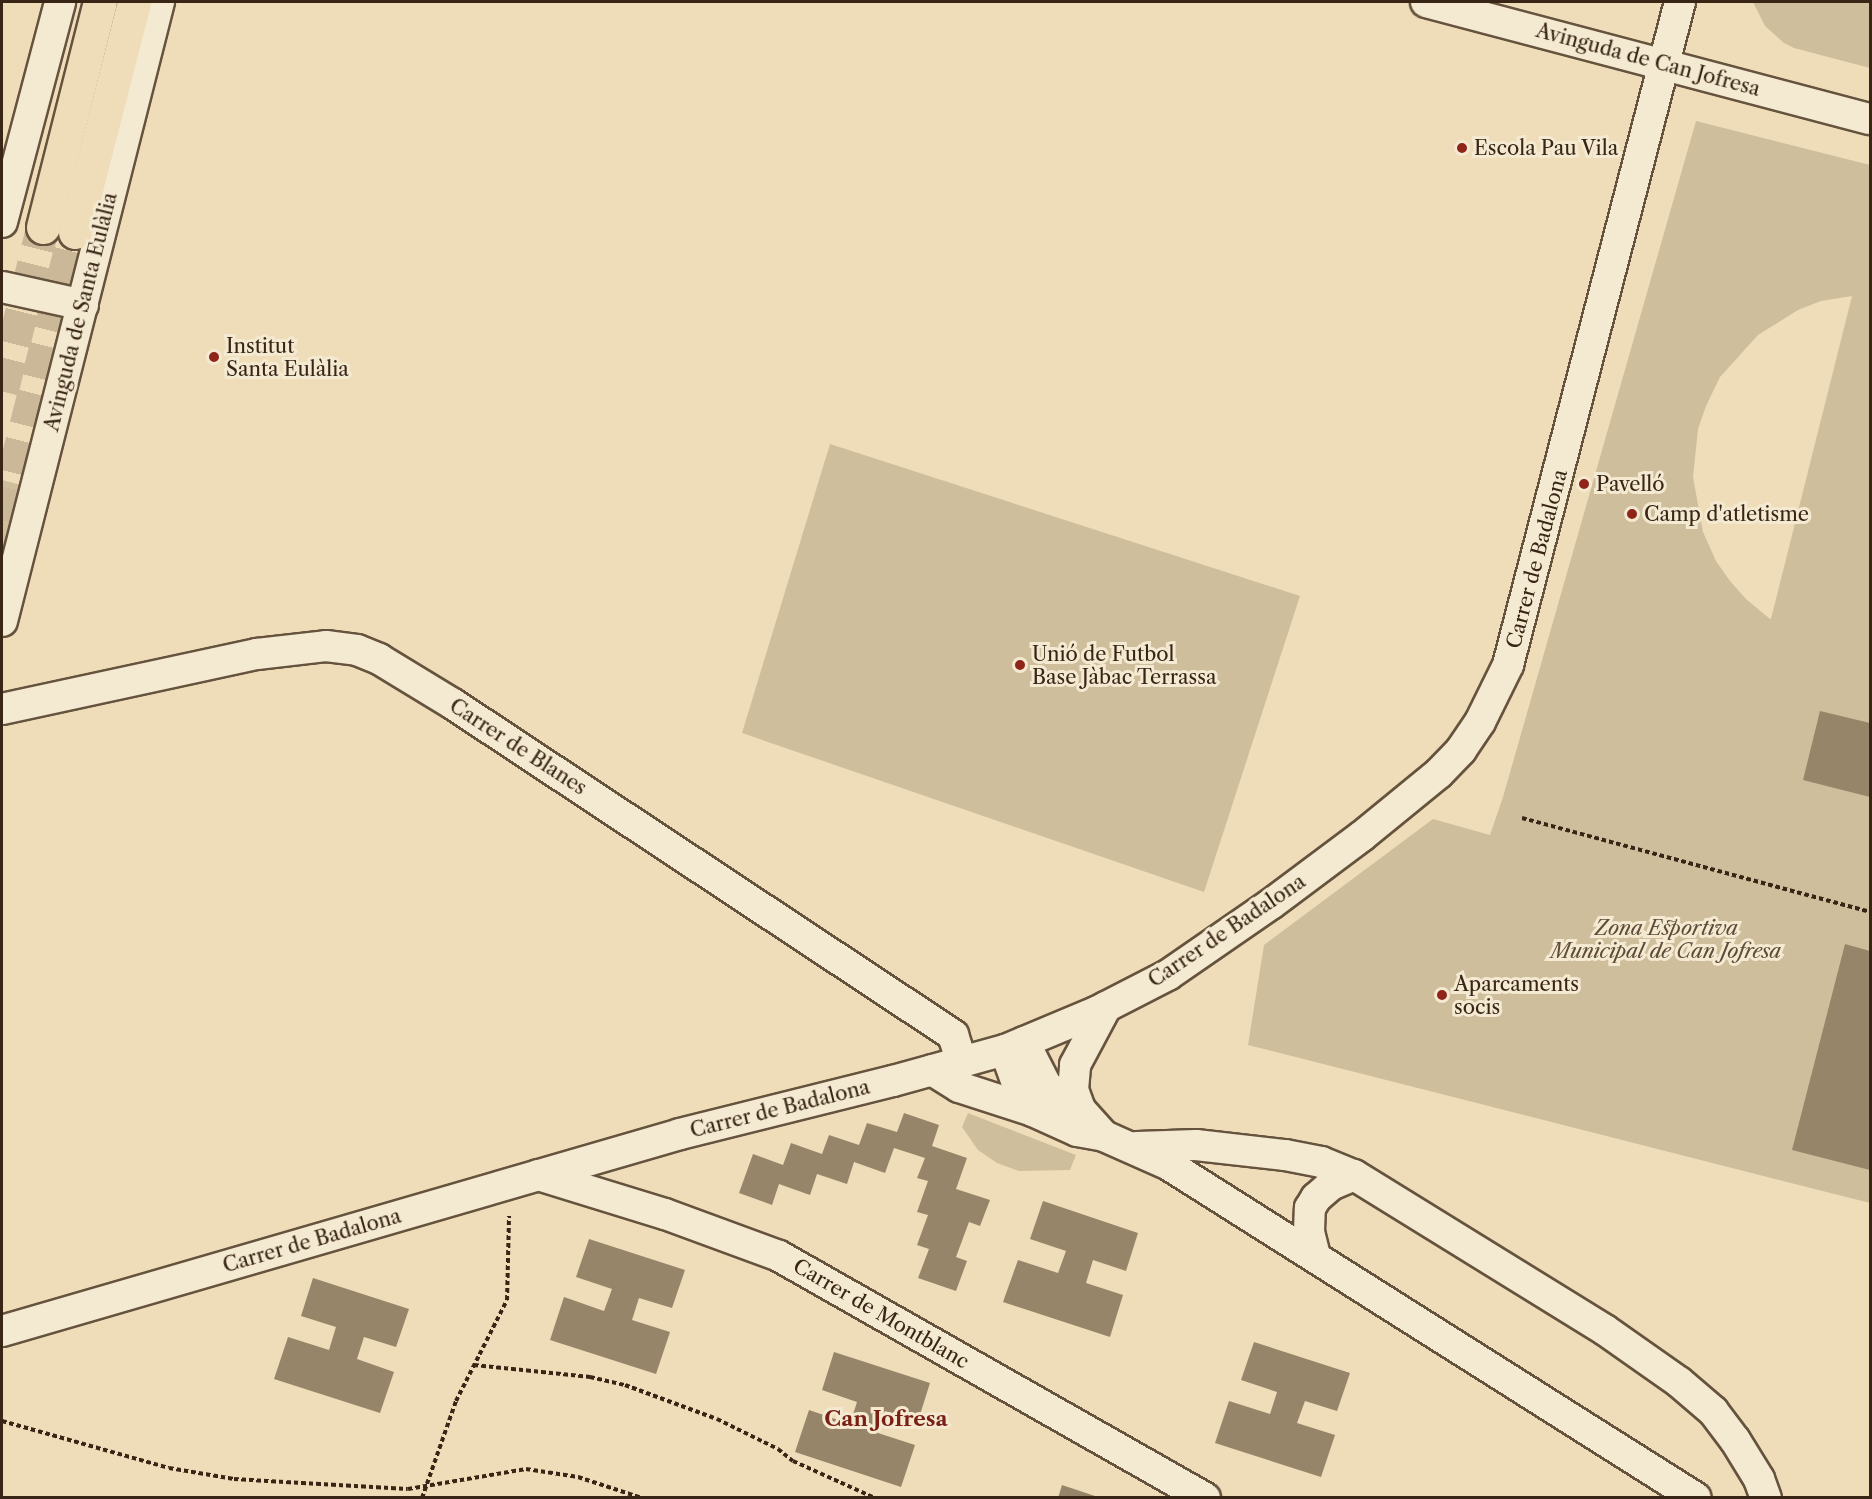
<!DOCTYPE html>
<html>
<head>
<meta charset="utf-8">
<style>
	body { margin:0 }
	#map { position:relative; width:1872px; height:1499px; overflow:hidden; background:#eeddb8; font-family:"Libre Caslon Text",serif }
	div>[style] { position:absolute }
	.green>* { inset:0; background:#cfbe9c }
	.building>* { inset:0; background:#97856a }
	.primary-tunnel>* { height:33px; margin-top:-16.5px; transform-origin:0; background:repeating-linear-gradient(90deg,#cab898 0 33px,transparent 0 49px) }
	.path>* { height:4px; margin-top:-2px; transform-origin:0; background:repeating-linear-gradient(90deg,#382516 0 4.5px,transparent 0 7.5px) }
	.roads { filter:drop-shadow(2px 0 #66533e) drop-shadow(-2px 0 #66533e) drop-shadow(0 2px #66533e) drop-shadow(0 -2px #66533e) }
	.street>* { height:30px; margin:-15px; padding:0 15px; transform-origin:15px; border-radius:15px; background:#f4e9d1 }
	.primary>* { height:33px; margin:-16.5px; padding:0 16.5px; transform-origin:16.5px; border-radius:16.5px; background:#eeddb8 }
	.dots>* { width:16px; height:16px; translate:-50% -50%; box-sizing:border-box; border:3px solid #f4e9d1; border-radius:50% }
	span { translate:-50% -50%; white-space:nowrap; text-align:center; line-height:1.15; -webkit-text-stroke:6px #f4e9d1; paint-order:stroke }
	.street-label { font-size:20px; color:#382516 }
	.poi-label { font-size:20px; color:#382516 }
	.left { translate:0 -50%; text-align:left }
	.park-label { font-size:20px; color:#5e4b38; font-style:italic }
	.neighbourhood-label { font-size:21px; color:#7a1f14; font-weight:700 }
	.frame { position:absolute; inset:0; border:3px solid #382516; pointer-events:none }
</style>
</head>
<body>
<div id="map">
	<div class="green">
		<div style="clip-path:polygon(1753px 2px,1870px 2px,1870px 68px,1794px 48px,1784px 43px,1765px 26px)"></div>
		<div style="clip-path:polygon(evenodd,1696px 121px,1870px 165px,1870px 1203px,1248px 1045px,1264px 945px,1433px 819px,1490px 835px,1503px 797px,1696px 121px,1852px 296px,1771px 619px,1770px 619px,1746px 599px,1730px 581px,1716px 561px,1703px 532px,1693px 477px,1698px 429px,1706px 406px,1720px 377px,1758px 335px,1798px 310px,1821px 301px,1852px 296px)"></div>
		<div style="clip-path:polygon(830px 444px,1300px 596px,1204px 892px,742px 733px)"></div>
		<div style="clip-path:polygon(2px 480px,29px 487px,2px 594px)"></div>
		<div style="clip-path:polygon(968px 1113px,1076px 1155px,1070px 1170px,1019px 1171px,997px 1163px,978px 1150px,962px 1127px)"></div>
	</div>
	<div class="building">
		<div style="clip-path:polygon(1820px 711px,1870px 723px,1870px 797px,1803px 780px)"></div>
		<div style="clip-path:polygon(1845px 944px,1870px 951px,1870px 1170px,1792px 1150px)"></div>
		<div style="clip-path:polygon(904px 1113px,939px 1125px,932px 1146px,967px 1158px,956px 1189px,990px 1200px,980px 1226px,969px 1222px,956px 1257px,967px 1261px,956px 1291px,918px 1278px,929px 1249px,917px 1245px,928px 1215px,917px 1212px,928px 1181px,917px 1178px,925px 1158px,894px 1148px,885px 1173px,854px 1162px,847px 1184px,817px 1174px,810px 1195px,779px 1184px,772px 1205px,739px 1193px,753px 1154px,783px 1165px,791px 1143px,822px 1154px,829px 1135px,859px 1145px,867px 1123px,897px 1132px)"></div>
		<div style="clip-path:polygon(1043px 1201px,1138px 1233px,1126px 1271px,1093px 1260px,1086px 1283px,1123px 1295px,1110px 1337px,1003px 1302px,1018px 1260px,1058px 1273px,1066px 1251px,1030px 1239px)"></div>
		<div style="clip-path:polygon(589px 1239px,685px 1270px,672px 1308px,639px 1298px,632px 1320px,670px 1332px,656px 1374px,550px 1340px,564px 1297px,604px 1311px,612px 1289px,576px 1277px)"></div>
		<div style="clip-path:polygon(313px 1278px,409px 1309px,396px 1347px,364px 1337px,357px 1359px,394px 1372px,380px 1413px,274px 1379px,288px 1337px,329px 1350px,336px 1327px,301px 1316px)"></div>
		<div style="clip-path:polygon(1254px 1342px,1350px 1373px,1337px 1411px,1305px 1401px,1297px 1423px,1335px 1435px,1321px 1477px,1215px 1443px,1229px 1401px,1270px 1414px,1277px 1392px,1241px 1380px)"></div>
		<div style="clip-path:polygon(834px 1352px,930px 1383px,918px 1421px,885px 1411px,878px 1433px,915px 1445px,901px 1487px,795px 1452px,809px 1410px,850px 1424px,857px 1402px,822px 1390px)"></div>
		<div style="clip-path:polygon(1062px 1485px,1098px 1497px,1098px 1498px,1058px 1498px)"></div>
	</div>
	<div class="primary-tunnel">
		<div style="left:2px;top:391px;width:169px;rotate:-76deg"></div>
		<div style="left:2px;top:520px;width:297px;rotate:-75.8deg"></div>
	</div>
	<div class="path">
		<div style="left:1522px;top:818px;width:360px;rotate:15.1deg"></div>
		<div style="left:474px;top:1365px;width:117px;rotate:5.9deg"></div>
		<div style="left:590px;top:1377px;width:36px;rotate:13deg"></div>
		<div style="left:625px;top:1385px;width:98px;rotate:20.3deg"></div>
		<div style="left:717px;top:1419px;width:68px;rotate:26.2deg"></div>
		<div style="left:778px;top:1449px;width:19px;rotate:39deg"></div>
		<div style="left:793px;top:1461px;width:90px;rotate:24.3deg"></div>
		<div style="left:2px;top:1421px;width:173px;rotate:15.7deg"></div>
		<div style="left:169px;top:1468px;width:66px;rotate:9.6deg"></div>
		<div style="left:234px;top:1479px;width:174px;rotate:3.3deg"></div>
		<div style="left:408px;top:1489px;width:120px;rotate:-9.6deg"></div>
		<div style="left:526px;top:1469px;width:53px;rotate:8.7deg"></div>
		<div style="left:578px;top:1477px;width:67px;rotate:18.2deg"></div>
		<div style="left:422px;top:1498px;width:103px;rotate:-70.7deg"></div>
		<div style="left:456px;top:1401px;width:113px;rotate:-63.2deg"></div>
		<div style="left:507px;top:1300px;width:84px;rotate:-88.6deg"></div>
	</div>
	<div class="roads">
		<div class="street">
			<div style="left:1426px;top:2px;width:459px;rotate:14.8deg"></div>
			<div style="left:2px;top:222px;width:228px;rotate:-75.2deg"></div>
			<div style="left:2px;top:287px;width:83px;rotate:12.5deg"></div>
			<div style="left:2px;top:621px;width:639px;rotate:-75.77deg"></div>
			<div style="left:2px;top:709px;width:261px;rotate:-12.2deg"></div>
			<div style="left:257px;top:654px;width:69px;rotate:-6.6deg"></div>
			<div style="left:326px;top:646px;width:31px;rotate:7deg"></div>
			<div style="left:357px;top:650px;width:24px;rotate:22deg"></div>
			<div style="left:379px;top:659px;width:87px;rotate:31.3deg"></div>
			<div style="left:453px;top:704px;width:600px;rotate:33.5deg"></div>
			<div style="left:953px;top:1035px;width:28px;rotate:72deg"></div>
			<div style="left:1024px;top:1042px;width:48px;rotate:62.9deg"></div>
			<div style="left:1046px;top:1085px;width:23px;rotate:43deg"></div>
			<div style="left:1063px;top:1101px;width:19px;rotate:25deg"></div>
			<div style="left:1005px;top:1050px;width:45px;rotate:70.3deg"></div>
			<div style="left:1020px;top:1092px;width:23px;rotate:56deg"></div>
			<div style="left:1033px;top:1111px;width:48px;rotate:24.4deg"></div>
			<div style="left:1077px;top:1131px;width:27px;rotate:10deg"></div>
			<div style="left:1104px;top:1136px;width:71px;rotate:24deg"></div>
			<div style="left:1169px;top:1165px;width:623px;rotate:32.29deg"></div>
			<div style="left:932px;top:1070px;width:32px;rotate:32deg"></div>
			<div style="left:959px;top:1087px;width:78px;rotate:18deg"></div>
			<div style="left:1104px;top:1136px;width:36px;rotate:-132deg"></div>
			<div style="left:1080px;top:1109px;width:20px;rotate:-110deg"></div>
			<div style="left:1073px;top:1090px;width:25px;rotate:-85deg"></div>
			<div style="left:1075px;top:1065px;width:66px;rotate:-61.9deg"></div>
			<div style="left:1137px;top:1147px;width:59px;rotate:-1.9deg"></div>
			<div style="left:1196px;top:1145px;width:90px;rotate:6.4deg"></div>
			<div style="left:1285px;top:1155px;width:37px;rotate:11deg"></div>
			<div style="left:1321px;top:1162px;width:35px;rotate:22deg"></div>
			<div style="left:1354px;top:1175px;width:295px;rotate:31.7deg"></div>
			<div style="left:1605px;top:1330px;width:90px;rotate:35.1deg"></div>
			<div style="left:1679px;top:1382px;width:45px;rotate:40.5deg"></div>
			<div style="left:1713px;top:1411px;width:36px;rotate:53deg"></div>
			<div style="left:1735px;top:1440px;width:46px;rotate:58.4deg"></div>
			<div style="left:1759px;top:1479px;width:20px;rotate:70deg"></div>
			<div style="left:538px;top:1175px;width:133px;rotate:17.1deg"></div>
			<div style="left:665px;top:1214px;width:121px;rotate:20.2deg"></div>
			<div style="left:779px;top:1256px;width:490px;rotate:29.6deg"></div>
			<div style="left:1315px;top:1256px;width:25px;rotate:-104deg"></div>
			<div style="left:1309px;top:1232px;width:24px;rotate:-88deg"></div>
			<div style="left:1310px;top:1208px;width:12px;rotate:-59deg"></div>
			<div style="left:1316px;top:1198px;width:20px;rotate:-41deg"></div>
			<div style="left:1331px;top:1185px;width:25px;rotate:-23deg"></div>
			<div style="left:2px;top:1331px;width:706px;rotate:-16.2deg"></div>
			<div style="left:680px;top:1134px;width:219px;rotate:-14deg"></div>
			<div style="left:893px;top:1081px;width:116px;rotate:-15.5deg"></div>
			<div style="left:1005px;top:1050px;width:99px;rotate:-22.7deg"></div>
			<div style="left:1096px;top:1012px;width:81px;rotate:-27.2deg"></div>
			<div style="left:1168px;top:975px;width:125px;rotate:-34.6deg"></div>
			<div style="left:1271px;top:904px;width:114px;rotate:-36.8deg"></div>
			<div style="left:1362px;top:836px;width:99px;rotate:-39.3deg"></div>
			<div style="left:1439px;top:773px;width:32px;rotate:-46deg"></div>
			<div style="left:1461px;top:750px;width:34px;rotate:-56deg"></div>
			<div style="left:1480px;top:722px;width:64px;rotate:-63.8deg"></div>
			<div style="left:1508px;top:665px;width:685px;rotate:-75.46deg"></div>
		</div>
		<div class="primary">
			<div style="left:43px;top:227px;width:232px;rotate:-75.8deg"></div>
			<div style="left:75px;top:232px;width:237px;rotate:-75.6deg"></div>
		</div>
	</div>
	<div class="dots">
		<div style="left:1462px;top:148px;background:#8f2418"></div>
		<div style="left:214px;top:357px;background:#8f2418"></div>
		<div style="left:1584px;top:484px;background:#8f2418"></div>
		<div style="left:1632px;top:514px;background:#8f2418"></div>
		<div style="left:1020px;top:665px;background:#8f2418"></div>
		<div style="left:1442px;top:995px;background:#8f2418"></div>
	</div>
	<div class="street-label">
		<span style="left:1648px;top:60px;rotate:15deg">Avinguda de Can Jofresa</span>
		<span style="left:81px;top:312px;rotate:-76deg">Avinguda de Santa Eulàlia</span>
		<span style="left:1537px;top:559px;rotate:-75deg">Carrer de Badalona</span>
		<span style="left:518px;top:747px;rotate:33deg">Carrer de Blanes</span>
		<span style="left:1227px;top:931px;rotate:-34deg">Carrer de Badalona</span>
		<span style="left:780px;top:1109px;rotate:-14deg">Carrer de Badalona</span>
		<span style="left:312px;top:1241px;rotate:-16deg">Carrer de Badalona</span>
		<span style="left:881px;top:1314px;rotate:30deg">Carrer de Montblanc</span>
	</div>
	<div class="poi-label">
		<span class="left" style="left:1474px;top:148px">Escola Pau Vila</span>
		<span class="left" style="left:226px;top:358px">Institut<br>Santa Eulàlia</span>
		<span class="left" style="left:1596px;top:484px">Pavelló</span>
		<span class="left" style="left:1644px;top:514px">Camp d'atletisme</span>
		<span class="left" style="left:1032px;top:666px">Unió de Futbol<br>Base Jàbac Terrassa</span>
		<span class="left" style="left:1454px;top:996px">Aparcaments<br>socis</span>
	</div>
	<div class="park-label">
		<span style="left:1666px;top:940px">Zona Esportiva<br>Municipal de Can Jofresa</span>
	</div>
	<div class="neighbourhood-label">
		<span style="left:886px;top:1419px">Can Jofresa</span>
	</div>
	<div class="frame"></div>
</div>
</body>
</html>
